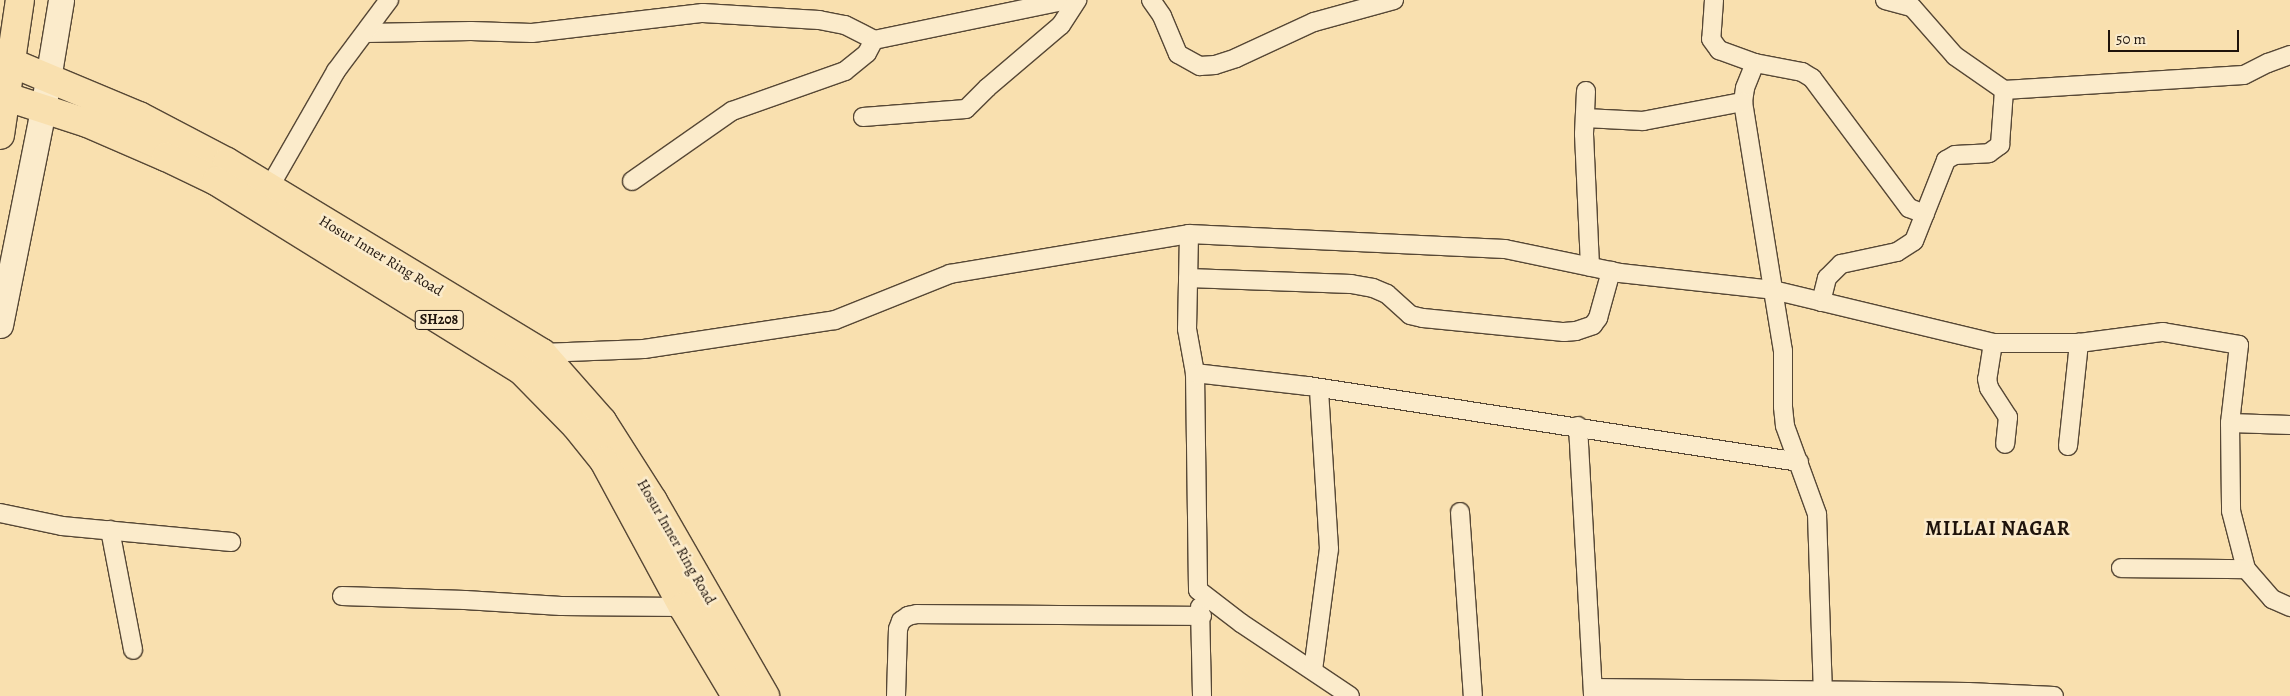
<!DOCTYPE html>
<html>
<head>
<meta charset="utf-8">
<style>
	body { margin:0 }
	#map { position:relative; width:2290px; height:696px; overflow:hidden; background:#f9e0af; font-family:Alegreya,serif }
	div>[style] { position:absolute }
	.roads { filter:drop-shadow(1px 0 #564735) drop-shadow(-1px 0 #564735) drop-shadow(0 1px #564735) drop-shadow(0 -1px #564735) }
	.street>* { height:18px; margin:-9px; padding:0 9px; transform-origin:9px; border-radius:9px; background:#fbebcb }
	.secondary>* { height:25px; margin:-12.5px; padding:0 12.5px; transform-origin:12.5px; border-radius:12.5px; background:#fbebcb }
	.primary>* { height:28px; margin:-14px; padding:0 14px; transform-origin:14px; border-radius:14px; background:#f9e0af }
	.highway>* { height:28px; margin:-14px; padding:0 14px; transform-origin:14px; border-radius:14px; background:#f9e0af }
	span { translate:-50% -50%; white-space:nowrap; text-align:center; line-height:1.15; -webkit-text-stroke:5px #fbebcb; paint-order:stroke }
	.shield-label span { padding:1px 4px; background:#fbebcb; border:1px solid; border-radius:4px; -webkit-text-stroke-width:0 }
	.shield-label { font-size:14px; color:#1f140c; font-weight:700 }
	.street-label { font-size:15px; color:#1f140c }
	.district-label { font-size:20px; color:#1f140c; font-weight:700; letter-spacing:1px }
	.scale { position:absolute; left:2108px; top:30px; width:131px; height:22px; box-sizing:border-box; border:2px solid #1f140c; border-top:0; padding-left:6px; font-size:15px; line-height:18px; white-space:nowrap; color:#1f140c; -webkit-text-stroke:4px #fbebcb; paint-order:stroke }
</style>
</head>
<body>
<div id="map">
	<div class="roads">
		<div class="street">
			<div style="left:1151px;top:0;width:19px;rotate:55deg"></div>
			<div style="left:1162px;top:16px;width:41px;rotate:67.2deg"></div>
			<div style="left:1178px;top:54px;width:25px;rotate:29deg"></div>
			<div style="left:1200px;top:66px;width:15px;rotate:-4deg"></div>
			<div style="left:1215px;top:65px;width:22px;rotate:-18deg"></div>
			<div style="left:1236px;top:58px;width:86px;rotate:-24.8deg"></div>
			<div style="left:1314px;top:22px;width:83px;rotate:-15.4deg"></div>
			<div style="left:1714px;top:0;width:39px;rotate:94deg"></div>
			<div style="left:1711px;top:39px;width:14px;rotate:54deg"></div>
			<div style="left:1719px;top:50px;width:38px;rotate:20deg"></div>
			<div style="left:1755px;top:63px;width:48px;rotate:10.8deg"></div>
			<div style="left:1802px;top:72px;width:12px;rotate:31deg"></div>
			<div style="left:1812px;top:78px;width:162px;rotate:53.3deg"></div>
			<div style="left:1909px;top:208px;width:17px;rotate:21deg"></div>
			<div style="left:1885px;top:0;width:28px;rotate:15deg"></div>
			<div style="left:1912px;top:7px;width:65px;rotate:48.7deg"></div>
			<div style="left:1955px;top:56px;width:60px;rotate:34.8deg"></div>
			<div style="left:2004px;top:90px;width:240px;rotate:-3.6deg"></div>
			<div style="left:2244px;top:75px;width:27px;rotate:-27deg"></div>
			<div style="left:2268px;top:63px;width:23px;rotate:-20deg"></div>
			<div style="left:366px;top:33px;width:105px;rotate:-1.1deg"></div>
			<div style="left:471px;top:31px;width:61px;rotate:1.9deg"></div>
			<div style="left:532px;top:33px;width:172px;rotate:-6.7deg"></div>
			<div style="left:703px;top:13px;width:116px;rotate:3.5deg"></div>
			<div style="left:819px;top:20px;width:26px;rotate:11deg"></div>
			<div style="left:845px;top:25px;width:33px;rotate:27deg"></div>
			<div style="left:874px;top:40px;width:198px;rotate:-11.7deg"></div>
			<div style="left:1755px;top:63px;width:27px;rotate:112deg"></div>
			<div style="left:1745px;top:88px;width:14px;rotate:98deg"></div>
			<div style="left:1743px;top:102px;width:190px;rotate:80.9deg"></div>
			<div style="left:1773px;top:290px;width:226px;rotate:13.5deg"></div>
			<div style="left:1993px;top:343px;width:86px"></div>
			<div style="left:2079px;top:343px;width:85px;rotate:-7.5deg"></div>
			<div style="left:2163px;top:332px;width:77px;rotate:9.7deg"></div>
			<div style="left:2239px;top:345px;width:79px;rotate:96.6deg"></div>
			<div style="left:2230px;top:423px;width:60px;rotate:1.9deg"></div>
			<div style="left:1586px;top:91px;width:43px;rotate:92.7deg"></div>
			<div style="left:1584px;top:134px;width:133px;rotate:87.4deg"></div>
			<div style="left:863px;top:117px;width:103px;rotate:-4.4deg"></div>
			<div style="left:966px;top:109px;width:30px;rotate:-45deg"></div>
			<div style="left:987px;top:88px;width:97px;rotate:-40.4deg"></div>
			<div style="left:1061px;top:25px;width:30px;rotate:-57deg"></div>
			<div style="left:1585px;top:118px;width:58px;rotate:3deg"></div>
			<div style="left:1643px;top:121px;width:102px;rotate:-10.8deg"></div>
			<div style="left:632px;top:181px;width:122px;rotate:-35deg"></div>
			<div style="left:732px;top:111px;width:120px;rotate:-19.5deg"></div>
			<div style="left:845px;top:71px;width:28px;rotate:-39deg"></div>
			<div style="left:867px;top:53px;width:15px;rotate:-62deg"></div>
			<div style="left:269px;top:188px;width:135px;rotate:-60.2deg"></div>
			<div style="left:336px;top:71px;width:89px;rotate:-53.3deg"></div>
			<div style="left:1189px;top:234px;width:316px;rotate:2.7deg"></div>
			<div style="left:1505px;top:249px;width:117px;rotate:11.8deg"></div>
			<div style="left:1620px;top:273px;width:154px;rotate:6.3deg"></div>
			<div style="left:1773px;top:290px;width:62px;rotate:80.7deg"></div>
			<div style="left:1783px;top:351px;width:56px;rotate:90deg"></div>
			<div style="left:1783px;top:407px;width:19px;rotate:84deg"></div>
			<div style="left:1785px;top:426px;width:94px;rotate:70deg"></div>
			<div style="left:1817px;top:514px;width:182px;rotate:88.1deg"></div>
			<div style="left:1188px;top:278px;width:163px;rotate:2.1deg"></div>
			<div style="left:1351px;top:284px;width:22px;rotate:10deg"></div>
			<div style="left:1373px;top:288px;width:15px;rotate:23deg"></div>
			<div style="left:1387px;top:294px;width:31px;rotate:42deg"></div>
			<div style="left:1410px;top:315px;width:13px;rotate:13deg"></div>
			<div style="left:1423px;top:318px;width:142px;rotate:5.7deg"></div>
			<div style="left:1564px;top:332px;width:12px;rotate:-5deg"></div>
			<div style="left:1576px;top:331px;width:18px;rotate:-19deg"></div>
			<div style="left:1593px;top:325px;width:9px;rotate:-54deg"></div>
			<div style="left:1598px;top:318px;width:49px;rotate:-74.5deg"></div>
			<div style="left:1821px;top:302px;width:25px;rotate:-76deg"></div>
			<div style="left:1827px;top:278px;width:20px;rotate:-45deg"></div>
			<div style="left:1841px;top:264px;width:57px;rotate:-12.1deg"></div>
			<div style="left:1897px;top:252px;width:20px;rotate:-33deg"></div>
			<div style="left:1914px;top:241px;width:87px;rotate:-68.4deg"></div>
			<div style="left:1946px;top:160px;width:10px;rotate:-29deg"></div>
			<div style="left:1955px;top:155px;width:34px;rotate:-3deg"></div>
			<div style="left:1989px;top:153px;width:14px;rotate:-36deg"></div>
			<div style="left:2000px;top:145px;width:55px;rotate:-85.8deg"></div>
			<div style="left:1993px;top:343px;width:36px;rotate:99deg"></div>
			<div style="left:1987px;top:379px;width:9px;rotate:77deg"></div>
			<div style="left:1989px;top:388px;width:35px;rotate:57deg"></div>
			<div style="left:2008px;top:417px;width:27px;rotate:96deg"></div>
			<div style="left:537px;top:358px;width:7px;rotate:-45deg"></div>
			<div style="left:542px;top:353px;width:102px;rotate:-2.2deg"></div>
			<div style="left:644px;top:349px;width:193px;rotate:-8.6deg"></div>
			<div style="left:835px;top:320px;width:124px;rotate:-21.8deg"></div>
			<div style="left:950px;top:274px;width:242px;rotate:-9.5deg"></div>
			<div style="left:1189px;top:234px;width:95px;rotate:91.2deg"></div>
			<div style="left:1187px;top:329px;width:45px;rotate:79.7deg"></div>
			<div style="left:1195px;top:373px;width:217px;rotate:89.2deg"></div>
			<div style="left:1198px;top:590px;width:54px;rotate:37.5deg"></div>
			<div style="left:1241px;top:623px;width:131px;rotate:33.8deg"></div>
			<div style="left:1195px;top:373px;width:114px;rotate:6.6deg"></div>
			<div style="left:1308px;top:386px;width:497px;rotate:8.8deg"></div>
			<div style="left:2230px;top:423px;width:88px;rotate:89.3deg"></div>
			<div style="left:2231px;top:511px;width:60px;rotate:75.5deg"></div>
			<div style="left:2246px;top:569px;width:40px;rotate:49deg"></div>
			<div style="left:2272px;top:599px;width:20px;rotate:24deg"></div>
			<div style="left:1578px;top:426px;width:270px;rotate:86.8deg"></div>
			<div style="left:2068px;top:446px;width:104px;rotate:-83.9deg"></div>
			<div style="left:1460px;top:512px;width:184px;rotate:86deg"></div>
			<div style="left:0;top:513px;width:63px;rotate:11.8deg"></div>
			<div style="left:62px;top:526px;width:170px;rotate:5.4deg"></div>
			<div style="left:110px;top:530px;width:122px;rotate:79.1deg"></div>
			<div style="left:2121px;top:568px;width:125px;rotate:0.5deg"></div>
			<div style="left:342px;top:596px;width:123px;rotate:1.9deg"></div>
			<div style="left:465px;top:600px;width:96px;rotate:3.6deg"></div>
			<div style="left:561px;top:606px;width:122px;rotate:0.5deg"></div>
			<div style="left:1200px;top:607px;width:89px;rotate:88.7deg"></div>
			<div style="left:1313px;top:670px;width:122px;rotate:-82.5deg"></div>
			<div style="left:1329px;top:549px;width:161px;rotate:-93.6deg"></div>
			<div style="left:1593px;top:688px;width:375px;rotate:0.6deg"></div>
			<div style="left:1968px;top:692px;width:86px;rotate:2.7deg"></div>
			<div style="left:896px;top:696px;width:67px;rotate:-88.3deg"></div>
			<div style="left:898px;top:629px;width:9px;rotate:-69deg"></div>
			<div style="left:901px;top:621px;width:9px;rotate:-36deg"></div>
			<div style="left:908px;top:616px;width:9px;rotate:-13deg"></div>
			<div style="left:917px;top:614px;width:285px;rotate:0.4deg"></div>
		</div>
		<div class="secondary">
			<div style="left:0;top:325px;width:220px;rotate:-78.7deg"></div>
			<div style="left:43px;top:109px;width:110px;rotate:-80.6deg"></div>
		</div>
		<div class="primary">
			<div style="left:12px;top:63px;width:138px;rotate:22.7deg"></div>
			<div style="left:139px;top:116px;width:99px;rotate:27.6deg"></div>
			<div style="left:227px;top:162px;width:368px;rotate:31.2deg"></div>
			<div style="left:542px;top:353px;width:91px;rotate:48.6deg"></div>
			<div style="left:602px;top:421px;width:95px;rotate:57.5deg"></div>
			<div style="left:653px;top:501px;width:225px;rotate:60.1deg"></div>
			<div style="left:7px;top:97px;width:84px;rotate:18deg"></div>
			<div style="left:87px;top:123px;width:86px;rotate:23.3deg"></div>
			<div style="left:166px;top:157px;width:55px;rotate:25.6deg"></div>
			<div style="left:216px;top:181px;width:360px;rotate:31.8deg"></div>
			<div style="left:522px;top:371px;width:77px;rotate:45.5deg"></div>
			<div style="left:576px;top:426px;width:45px;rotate:51.3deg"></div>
			<div style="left:604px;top:461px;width:166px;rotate:61.6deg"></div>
			<div style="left:683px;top:607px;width:104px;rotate:59.2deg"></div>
		</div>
		<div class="highway">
			<div style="left:0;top:135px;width:136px;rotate:-81.6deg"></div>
		</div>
	</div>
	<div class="shield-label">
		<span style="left:439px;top:320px">SH208</span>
	</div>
	<div class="street-label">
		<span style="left:381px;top:256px;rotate:31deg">Hosur Inner Ring Road</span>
		<span style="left:676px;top:542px;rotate:60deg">Hosur Inner Ring Road</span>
	</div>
	<div class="district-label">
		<span style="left:1998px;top:528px">MILLAI NAGAR</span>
	</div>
	<div class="scale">50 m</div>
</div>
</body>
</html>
